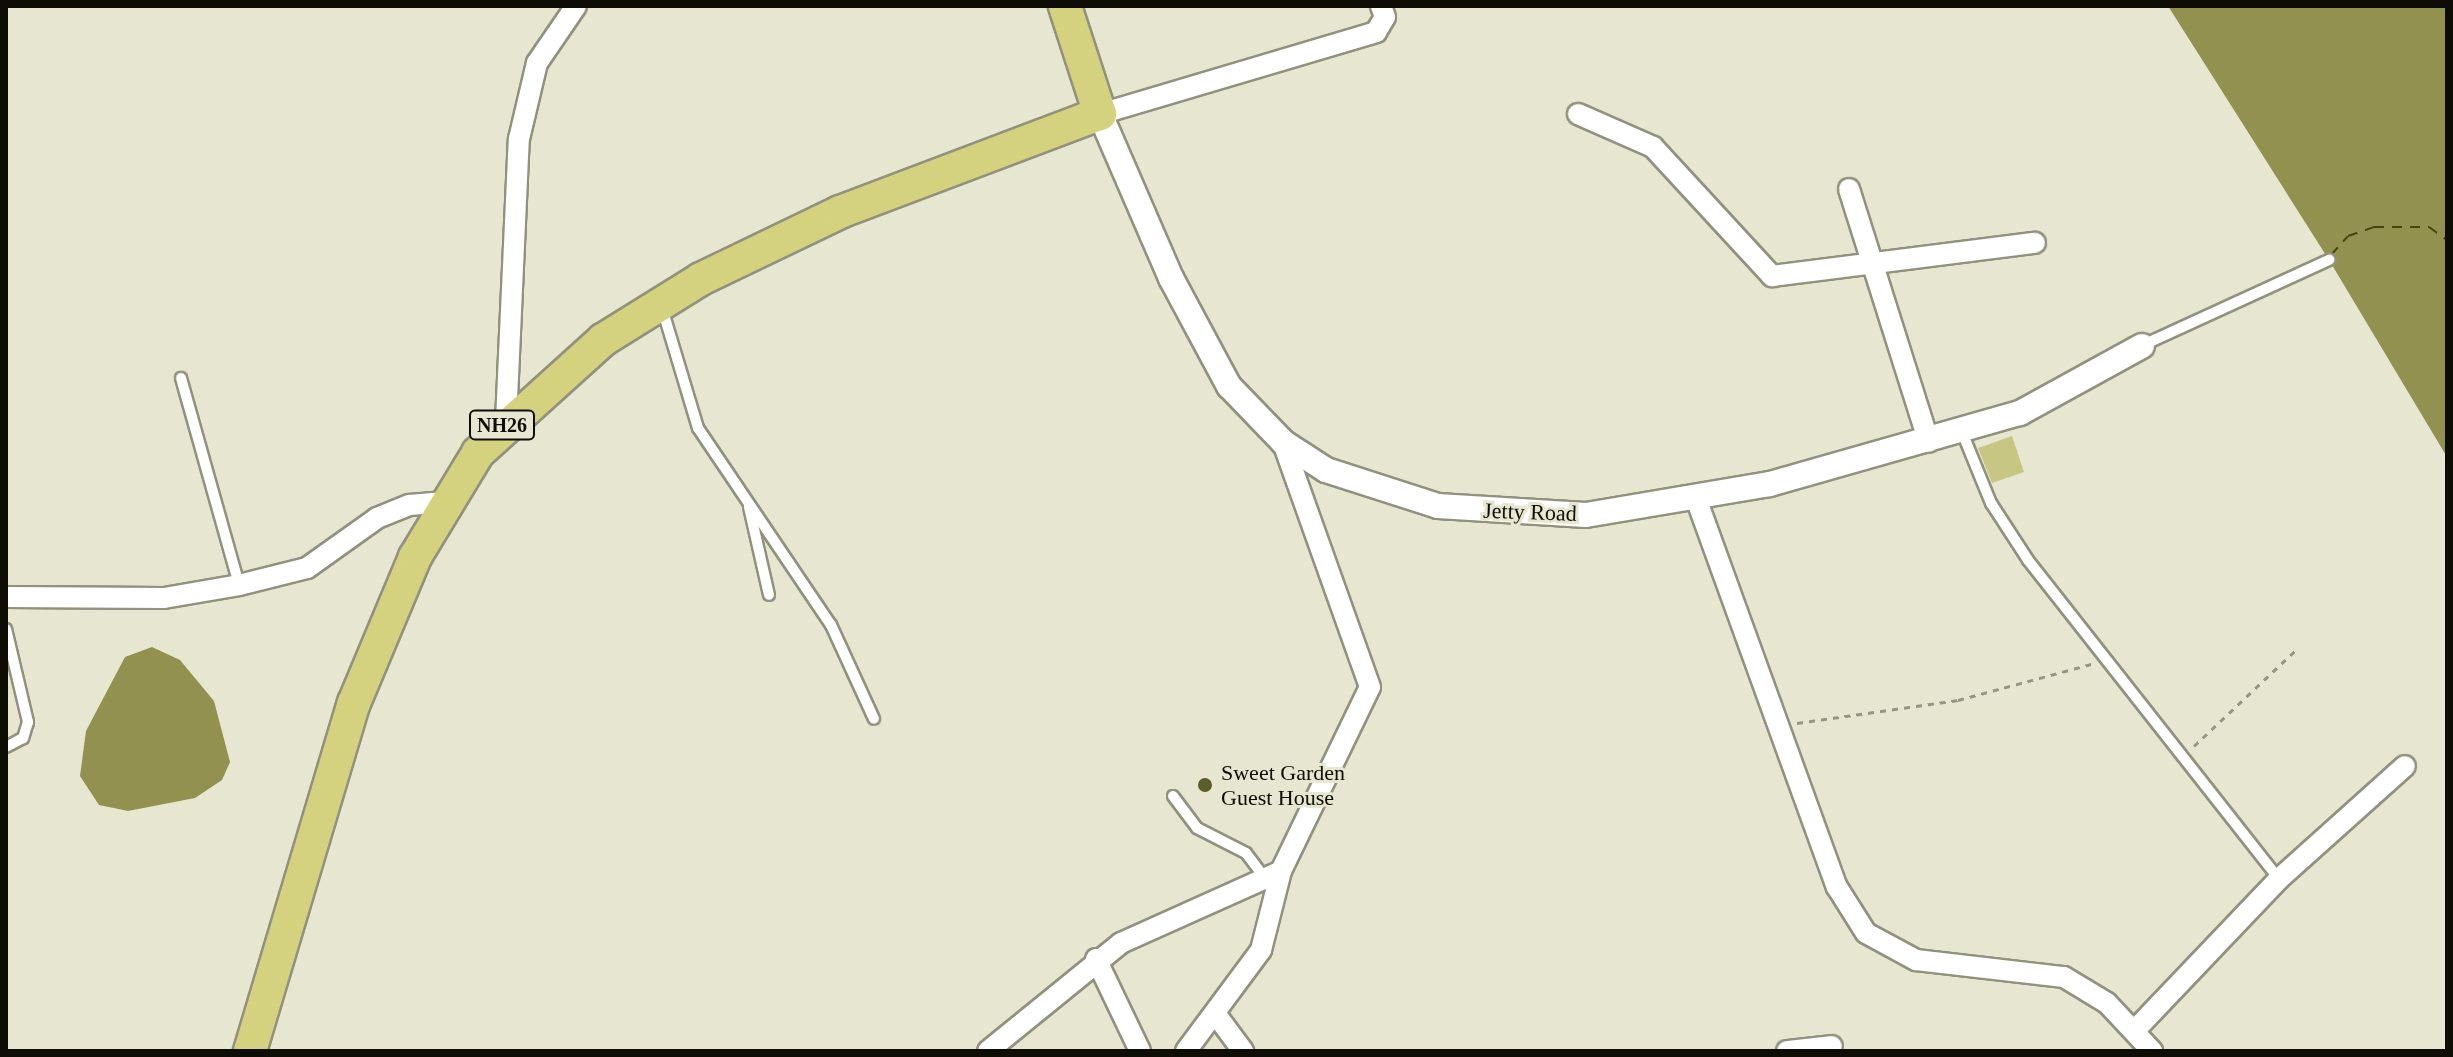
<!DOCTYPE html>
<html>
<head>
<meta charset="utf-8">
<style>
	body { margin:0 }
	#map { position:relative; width:2453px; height:1057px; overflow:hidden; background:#e7e7d1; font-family:Georgia,serif }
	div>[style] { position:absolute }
	.water>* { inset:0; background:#93914f }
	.ferry>* { height:2px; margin-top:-1px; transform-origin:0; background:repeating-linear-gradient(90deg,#46440f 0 10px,transparent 0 18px) }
	.building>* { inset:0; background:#c8c683 }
	.path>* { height:3px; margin-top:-1.5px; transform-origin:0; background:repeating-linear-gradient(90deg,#959584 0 6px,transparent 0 12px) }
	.roads { filter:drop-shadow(2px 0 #91917d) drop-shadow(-2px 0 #91917d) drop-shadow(0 2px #91917d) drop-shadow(0 -2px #91917d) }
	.service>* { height:10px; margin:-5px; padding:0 5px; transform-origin:5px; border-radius:5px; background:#fff }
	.minor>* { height:20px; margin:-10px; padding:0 10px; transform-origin:10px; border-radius:10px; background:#fff }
	.tertiary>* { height:24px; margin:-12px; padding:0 12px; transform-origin:12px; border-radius:12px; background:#fff }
	.trunk>* { height:32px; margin:-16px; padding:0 16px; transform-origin:16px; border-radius:16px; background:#d4d27f }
	.dots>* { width:22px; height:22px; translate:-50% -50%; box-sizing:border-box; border:4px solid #e7e7d1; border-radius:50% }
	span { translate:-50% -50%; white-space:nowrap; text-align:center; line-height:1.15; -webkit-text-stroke:6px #e7e7d1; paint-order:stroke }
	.shield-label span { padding:2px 6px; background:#e7e7d1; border:2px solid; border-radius:6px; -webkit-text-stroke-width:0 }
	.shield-label { font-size:20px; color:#0d0d06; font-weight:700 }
	.street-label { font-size:22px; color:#0d0d06 }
	.poi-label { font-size:22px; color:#0d0d06 }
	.left { translate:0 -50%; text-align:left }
	.frame { position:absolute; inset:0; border:8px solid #0d0d06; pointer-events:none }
</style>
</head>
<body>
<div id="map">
	<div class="water">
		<div style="clip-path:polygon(2168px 6px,2447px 6px,2447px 457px,2329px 260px)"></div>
		<div style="clip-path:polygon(152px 647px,180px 660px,214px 701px,230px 762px,222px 780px,195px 798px,128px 811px,99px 805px,80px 776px,86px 731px,125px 657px)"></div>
	</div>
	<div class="ferry">
		<div style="left:2331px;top:255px;width:25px;rotate:-48deg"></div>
		<div style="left:2348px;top:236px;width:28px;rotate:-19deg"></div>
		<div style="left:2374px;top:227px;width:55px"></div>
		<div style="left:2429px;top:227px;width:22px;rotate:36deg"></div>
	</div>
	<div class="building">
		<div style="clip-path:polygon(2012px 436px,2024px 472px,1992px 483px,1978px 448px)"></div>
	</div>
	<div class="path">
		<div style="left:1797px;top:723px;width:163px;rotate:-8.1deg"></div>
		<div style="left:1958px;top:700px;width:138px;rotate:-15.1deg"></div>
		<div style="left:2194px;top:746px;width:140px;rotate:-43.3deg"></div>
	</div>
	<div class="roads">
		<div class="service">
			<div style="left:662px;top:308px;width:125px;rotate:73.3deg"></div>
			<div style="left:698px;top:428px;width:238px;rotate:56deg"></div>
			<div style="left:831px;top:625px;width:103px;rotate:65.4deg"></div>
			<div style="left:2143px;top:345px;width:205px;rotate:-24.6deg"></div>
			<div style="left:181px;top:378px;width:215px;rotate:74.3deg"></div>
			<div style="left:1962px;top:432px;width:77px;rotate:67.8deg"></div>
			<div style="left:1991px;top:503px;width:68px;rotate:57deg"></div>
			<div style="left:2028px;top:560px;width:406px;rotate:51.8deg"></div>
			<div style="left:749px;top:507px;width:90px;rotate:77.2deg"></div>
			<div style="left:6px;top:629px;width:96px;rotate:76.7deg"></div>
			<div style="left:28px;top:722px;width:17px;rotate:107deg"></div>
			<div style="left:23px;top:738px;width:19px;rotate:152deg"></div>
			<div style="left:1173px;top:796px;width:40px;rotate:53deg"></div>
			<div style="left:1197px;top:828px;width:55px;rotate:27deg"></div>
			<div style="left:1246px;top:853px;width:31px;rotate:53deg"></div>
		</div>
		<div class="minor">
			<div style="left:1100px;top:114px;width:288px;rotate:-16.5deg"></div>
			<div style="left:1376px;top:32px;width:17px;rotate:-59deg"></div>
			<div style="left:1385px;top:17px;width:12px;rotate:-110deg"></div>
			<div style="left:1578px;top:114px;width:82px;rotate:23.7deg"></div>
			<div style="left:1653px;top:147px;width:176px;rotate:47.3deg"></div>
			<div style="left:1772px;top:276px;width:265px;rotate:-7.2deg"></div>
			<div style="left:1849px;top:189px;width:265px;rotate:72.5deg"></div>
			<div style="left:506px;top:421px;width:282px;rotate:-87.4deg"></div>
			<div style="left:519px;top:139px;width:78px;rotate:-76.7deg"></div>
			<div style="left:537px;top:63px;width:69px;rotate:-55.6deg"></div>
			<div style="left:1697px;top:501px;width:411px;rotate:70.1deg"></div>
			<div style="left:1837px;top:887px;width:54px;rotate:57.8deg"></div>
			<div style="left:1866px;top:933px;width:57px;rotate:28.4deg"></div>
			<div style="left:1916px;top:960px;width:149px;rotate:6.6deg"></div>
			<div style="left:2064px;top:977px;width:50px;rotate:31.2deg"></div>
			<div style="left:2107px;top:1003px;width:66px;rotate:46.8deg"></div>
			<div style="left:6px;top:597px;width:158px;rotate:0.4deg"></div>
			<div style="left:164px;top:598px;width:76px;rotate:-9.8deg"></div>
			<div style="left:239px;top:585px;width:70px;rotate:-14deg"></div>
			<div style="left:307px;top:568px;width:86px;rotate:-35.5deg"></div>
			<div style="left:377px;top:518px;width:35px;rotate:-22deg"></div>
			<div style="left:410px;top:505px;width:34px;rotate:-5deg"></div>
			<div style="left:1096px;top:959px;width:102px;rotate:64.4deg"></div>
			<div style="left:1217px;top:1016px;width:44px;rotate:53.4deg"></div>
			<div style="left:2137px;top:1028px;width:206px;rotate:-46.4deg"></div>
			<div style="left:2279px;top:879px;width:169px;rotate:-41.9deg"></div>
			<div style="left:988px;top:1051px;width:171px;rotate:-39.1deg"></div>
			<div style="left:1121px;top:943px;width:175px;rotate:-24.2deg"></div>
			<div style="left:1186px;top:1051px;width:126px;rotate:-53.4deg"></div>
			<div style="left:1261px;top:950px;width:81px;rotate:-75.8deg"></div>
			<div style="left:1281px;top:871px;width:204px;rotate:-64.2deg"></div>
			<div style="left:1370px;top:687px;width:260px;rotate:-109.6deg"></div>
			<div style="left:1787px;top:1051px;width:45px;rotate:-6.3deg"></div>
		</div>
		<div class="tertiary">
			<div style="left:1100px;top:114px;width:179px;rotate:66.6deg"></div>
			<div style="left:1171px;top:278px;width:123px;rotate:61.8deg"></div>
			<div style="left:1229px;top:386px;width:78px;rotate:46deg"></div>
			<div style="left:1283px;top:442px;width:51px;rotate:33.1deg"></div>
			<div style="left:1326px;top:470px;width:118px;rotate:17.8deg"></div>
			<div style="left:1438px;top:506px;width:148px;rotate:3.5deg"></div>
			<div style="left:1586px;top:515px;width:187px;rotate:-9.6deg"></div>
			<div style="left:1770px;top:484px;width:260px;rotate:-15.9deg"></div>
			<div style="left:2020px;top:413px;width:139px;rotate:-28.8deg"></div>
		</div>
		<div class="trunk">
			<div style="left:250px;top:1051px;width:363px;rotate:-73.4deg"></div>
			<div style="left:354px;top:703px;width:158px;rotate:-67.3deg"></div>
			<div style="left:415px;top:557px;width:122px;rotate:-58.8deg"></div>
			<div style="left:478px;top:453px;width:169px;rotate:-42.1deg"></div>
			<div style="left:603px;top:340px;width:115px;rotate:-31.9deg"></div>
			<div style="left:701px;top:279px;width:154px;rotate:-25.7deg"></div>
			<div style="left:840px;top:212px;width:278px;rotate:-20.7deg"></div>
			<div style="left:1100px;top:114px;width:114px;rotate:-108deg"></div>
		</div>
	</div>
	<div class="dots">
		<div style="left:1205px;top:785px;background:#5e5c29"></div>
	</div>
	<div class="shield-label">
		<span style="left:502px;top:425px">NH26</span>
	</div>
	<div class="street-label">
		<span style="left:1530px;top:512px;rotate:2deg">Jetty Road</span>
	</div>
	<div class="poi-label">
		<span class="left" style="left:1221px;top:785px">Sweet Garden<br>Guest House</span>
	</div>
	<div class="frame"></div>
</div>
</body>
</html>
